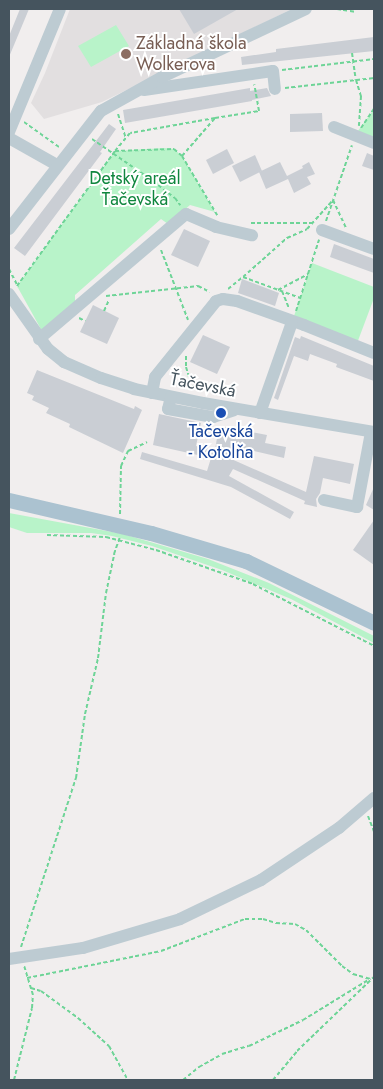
<!DOCTYPE html>
<html>
<head>
<meta charset="utf-8">
<style>
	body { margin:0 }
	#map { position:relative; width:383px; height:1089px; overflow:hidden; background:#f1eeee; font-family:Jost,sans-serif }
	div>[style] { position:absolute }
	.education>* { inset:0; background:#e2dfe0 }
	.green>* { inset:0; background:#b8f3c9 }
	.building>* { inset:0; background:#caced4 }
	.path>* { height:2px; margin-top:-1px; transform-origin:0; background:repeating-linear-gradient(90deg,#6ed497 0 4px,transparent 0 6.5px) }
	.minor>* { height:12px; margin:-6px; padding:0 6px; transform-origin:6px; border-radius:6px; background:#bdcbd2 }
	.major>* { height:15px; margin:-7.5px; padding:0 7.5px; transform-origin:7.5px; border-radius:7.5px; background:#abc2d0 }
	.dots>* { width:14px; height:14px; translate:-50% -50%; box-sizing:border-box; border:2px solid #fff; border-radius:50% }
	span { translate:-50% -50%; white-space:nowrap; text-align:center; line-height:1.15; -webkit-text-stroke:4px #fff; paint-order:stroke }
	.education-label { font-size:18px; color:#785e54 }
	.left { translate:0 -50%; text-align:left }
	.park-label { font-size:18px; color:#0f863e }
	.street-label { font-size:18px; color:#45545e }
	.transit-label { font-size:18px; color:#164399 }
	.frame { position:absolute; inset:0; border:10px solid #45545e; pointer-events:none }
</style>
</head>
<body>
<div id="map">
	<div class="education">
		<div style="clip-path:polygon(70px 9px,292px 9px,102px 102px,44px 119px,31px 103px,45px 73px)"></div>
	</div>
	<div class="green">
		<div style="clip-path:polygon(116px 25px,129px 46px,91px 67px,78px 46px)"></div>
		<div style="clip-path:polygon(374px 109px,374px 143px,355px 135px)"></div>
		<div style="clip-path:polygon(164px 148px,174px 149px,182px 156px,215px 212px,190px 205px,168px 224px,161px 219px,75px 295px,75px 301px,42px 331px,17px 286px,115px 151px)"></div>
		<div style="clip-path:polygon(312px 263px,374px 287px,374px 298px,356px 346px,292px 322px)"></div>
		<div style="clip-path:polygon(9px 513px,123px 534px,208px 559px,269px 583px,374px 636px,374px 643px,291px 599px,222px 570px,152px 546px,112px 536px,91px 533px,27px 533px,9px 527px)"></div>
	</div>
	<div class="building">
		<div style="clip-path:polygon(20px 9px,29px 9px,9px 57px,9px 36px)"></div>
		<div style="clip-path:polygon(179px 9px,238px 9px,194px 34px)"></div>
		<div style="clip-path:polygon(374px 37px,374px 51px,242px 65px,241px 57px,276px 52px,276px 49px)"></div>
		<div style="clip-path:polygon(250px 88px,250px 91px,267px 88px,271px 96px,252px 100px,252px 101px,125px 123px,123px 110px)"></div>
		<div style="clip-path:polygon(322px 113px,323px 131px,290px 132px,290px 114px)"></div>
		<div style="clip-path:polygon(109px 124px,116px 129px,100px 152px,102px 153px,25px 256px,14px 248px)"></div>
		<div style="clip-path:polygon(227px 149px,234px 163px,213px 174px,206px 160px)"></div>
		<div style="clip-path:polygon(367px 153px,374px 156px,374px 170px,362px 166px)"></div>
		<div style="clip-path:polygon(255px 155px,262px 171px,240px 182px,232px 166px)"></div>
		<div style="clip-path:polygon(280px 162px,287px 176px,303px 168px,302px 166px,309px 162px,315px 174px,307px 177px,311px 184px,294px 193px,288px 179px,266px 189px,259px 172px)"></div>
		<div style="clip-path:polygon(184px 229px,210px 241px,198px 267px,171px 255px)"></div>
		<div style="clip-path:polygon(334px 244px,374px 259px,374px 273px,330px 257px)"></div>
		<div style="clip-path:polygon(242px 279px,279px 293px,275px 306px,238px 293px)"></div>
		<div style="clip-path:polygon(93px 305px,119px 318px,107px 344px,80px 332px)"></div>
		<div style="clip-path:polygon(203px 335px,230px 347px,217px 374px,190px 362px)"></div>
		<div style="clip-path:polygon(301px 336px,374px 366px,374px 381px,336px 367px,337px 364px,310px 354px,308px 361px,294px 356px,278px 400px,274px 398px,295px 337px,300px 339px)"></div>
		<div style="clip-path:polygon(37px 370px,134px 409px,135px 406px,142px 410px,123px 453px,69px 427px,70px 424px,46px 413px,49px 408px,32px 400px,34px 396px,27px 393px)"></div>
		<div style="clip-path:polygon(159px 414px,201px 423px,196px 446px,215px 450px,219px 426px,267px 435px,265px 443px,286px 447px,284px 458px,232px 446px,229px 458px,306px 492px,314px 456px,354px 464px,350px 484px,323px 478px,320px 493px,316px 499px,317px 507px,304px 504px,305px 501px,233px 469px,229px 476px,294px 512px,290px 519px,231px 487px,140px 459px,142px 452px,207px 471px,211px 458px,153px 445px)"></div>
		<div style="clip-path:polygon(374px 487px,374px 510px,366px 505px)"></div>
		<div style="clip-path:polygon(374px 520px,374px 565px,353px 550px)"></div>
	</div>
	<div class="path">
		<div style="left:337px;top:9px;width:18px;rotate:9deg"></div>
		<div style="left:352px;top:53px;width:27px;rotate:82deg"></div>
		<div style="left:356px;top:80px;width:17px;rotate:73deg"></div>
		<div style="left:361px;top:96px;width:30px;rotate:94deg"></div>
		<div style="left:282px;top:70px;width:93px;rotate:-6.8deg"></div>
		<div style="left:285px;top:88px;width:90px;rotate:-6.4deg"></div>
		<div style="left:118px;top:114px;width:25px;rotate:72deg"></div>
		<div style="left:215px;top:118px;width:86px;rotate:170deg"></div>
		<div style="left:130px;top:133px;width:23px;rotate:130deg"></div>
		<div style="left:115px;top:151px;width:59px;rotate:-1.9deg"></div>
		<div style="left:174px;top:149px;width:11px;rotate:41deg"></div>
		<div style="left:182px;top:156px;width:69px;rotate:59.3deg"></div>
		<div style="left:24px;top:122px;width:43px;rotate:35.5deg"></div>
		<div style="left:361px;top:128px;width:23px;rotate:-56deg"></div>
		<div style="left:92px;top:139px;width:74px;rotate:34.5deg"></div>
		<div style="left:153px;top:181px;width:28px;rotate:38deg"></div>
		<div style="left:175px;top:198px;width:9px;rotate:54deg"></div>
		<div style="left:182px;top:156px;width:50px;rotate:-49deg"></div>
		<div style="left:215px;top:118px;width:45px;rotate:-9deg"></div>
		<div style="left:259px;top:111px;width:27px;rotate:-100deg"></div>
		<div style="left:326px;top:221px;width:80px;rotate:-71.1deg"></div>
		<div style="left:251px;top:223px;width:61px"></div>
		<div style="left:161px;top:250px;width:75px;rotate:68.9deg"></div>
		<div style="left:9px;top:269px;width:20px;rotate:63deg"></div>
		<div style="left:243px;top:277px;width:59px;rotate:-41.6deg"></div>
		<div style="left:287px;top:238px;width:22px;rotate:-24deg"></div>
		<div style="left:307px;top:229px;width:39px;rotate:-48deg"></div>
		<div style="left:333px;top:200px;width:31px;rotate:65deg"></div>
		<div style="left:17px;top:286px;width:167px;rotate:-54deg"></div>
		<div style="left:228px;top:289px;width:19px;rotate:-39deg"></div>
		<div style="left:243px;top:277px;width:61px;rotate:20.2deg"></div>
		<div style="left:278px;top:290px;width:34px;rotate:-28deg"></div>
		<div style="left:282px;top:291px;width:18px;rotate:68deg"></div>
		<div style="left:106px;top:296px;width:93px;rotate:-6.2deg"></div>
		<div style="left:198px;top:286px;width:13px;rotate:27deg"></div>
		<div style="left:104px;top:311px;width:12px;rotate:-66deg"></div>
		<div style="left:296px;top:311px;width:75px;rotate:-72.1deg"></div>
		<div style="left:79px;top:318px;width:7px;rotate:27deg"></div>
		<div style="left:186px;top:356px;width:11px;rotate:90deg"></div>
		<div style="left:186px;top:367px;width:24px;rotate:73deg"></div>
		<div style="left:120px;top:514px;width:48px;rotate:-88.8deg"></div>
		<div style="left:121px;top:466px;width:17px;rotate:-65deg"></div>
		<div style="left:128px;top:451px;width:21px;rotate:-25deg"></div>
		<div style="left:47px;top:535px;width:59px;rotate:1.9deg"></div>
		<div style="left:106px;top:537px;width:52px;rotate:14.6deg"></div>
		<div style="left:156px;top:550px;width:103px;rotate:19.3deg"></div>
		<div style="left:253px;top:584px;width:136px;rotate:27.1deg"></div>
		<div style="left:368px;top:816px;width:17px;rotate:69deg"></div>
		<div style="left:21px;top:947px;width:178px;rotate:-72deg"></div>
		<div style="left:76px;top:778px;width:65px;rotate:-82deg"></div>
		<div style="left:85px;top:714px;width:57px;rotate:-76.9deg"></div>
		<div style="left:98px;top:658px;width:65px;rotate:-83deg"></div>
		<div style="left:106px;top:593px;width:40px;rotate:-78deg"></div>
		<div style="left:114px;top:554px;width:18px;rotate:-71deg"></div>
		<div style="left:27px;top:978px;width:137px;rotate:-11.4deg"></div>
		<div style="left:161px;top:951px;width:90px;rotate:-20.9deg"></div>
		<div style="left:245px;top:919px;width:18px"></div>
		<div style="left:263px;top:919px;width:14px;rotate:17deg"></div>
		<div style="left:276px;top:923px;width:19px;rotate:3deg"></div>
		<div style="left:295px;top:924px;width:13px;rotate:29deg"></div>
		<div style="left:306px;top:930px;width:51px;rotate:45deg"></div>
		<div style="left:342px;top:966px;width:14px;rotate:36deg"></div>
		<div style="left:353px;top:974px;width:18px;rotate:16deg"></div>
		<div style="left:31px;top:988px;width:10px;rotate:17deg"></div>
		<div style="left:41px;top:991px;width:46px;rotate:36.1deg"></div>
		<div style="left:78px;top:1018px;width:42px;rotate:42.1deg"></div>
		<div style="left:109px;top:1046px;width:39px;rotate:61deg"></div>
		<div style="left:14px;top:1080px;width:74px;rotate:-76deg"></div>
		<div style="left:32px;top:1008px;width:13px;rotate:-86deg"></div>
		<div style="left:33px;top:995px;width:30px;rotate:-107deg"></div>
		<div style="left:183px;top:1080px;width:21px;rotate:-39deg"></div>
		<div style="left:199px;top:1067px;width:26px;rotate:-29deg"></div>
		<div style="left:222px;top:1054px;width:28px;rotate:-17deg"></div>
		<div style="left:249px;top:1046px;width:60px;rotate:-25.7deg"></div>
		<div style="left:303px;top:1020px;width:79px;rotate:-31.5deg"></div>
		<div style="left:273px;top:1080px;width:38px;rotate:-50deg"></div>
		<div style="left:297px;top:1051px;width:107px;rotate:-43.9deg"></div>
	</div>
	<div class="minor">
		<div style="left:144px;top:90px;width:130px;rotate:-8.4deg"></div>
		<div style="left:273px;top:71px;width:18px;rotate:84deg"></div>
		<div style="left:334px;top:127px;width:43px;rotate:21.8deg"></div>
		<div style="left:9px;top:132px;width:133px;rotate:-67.5deg"></div>
		<div style="left:9px;top:138px;width:55px;rotate:29.4deg"></div>
		<div style="left:9px;top:229px;width:150px;rotate:-52.1deg"></div>
		<div style="left:101px;top:111px;width:70px;rotate:-29.1deg"></div>
		<div style="left:162px;top:77px;width:159px;rotate:-25.3deg"></div>
		<div style="left:322px;top:230px;width:55px;rotate:20.1deg"></div>
		<div style="left:9px;top:294px;width:67px;rotate:54.7deg"></div>
		<div style="left:48px;top:349px;width:21px;rotate:39deg"></div>
		<div style="left:64px;top:362px;width:40px;rotate:23.4deg"></div>
		<div style="left:101px;top:378px;width:35px;rotate:18deg"></div>
		<div style="left:134px;top:389px;width:70px;rotate:11.5deg"></div>
		<div style="left:203px;top:403px;width:173px;rotate:9.6deg"></div>
		<div style="left:39px;top:339px;width:193px;rotate:-40.4deg"></div>
		<div style="left:186px;top:214px;width:33px;rotate:23deg"></div>
		<div style="left:216px;top:227px;width:37px;rotate:13deg"></div>
		<div style="left:152px;top:393px;width:16px;rotate:-79deg"></div>
		<div style="left:155px;top:377px;width:97px;rotate:-51.2deg"></div>
		<div style="left:216px;top:301px;width:7px;rotate:-16deg"></div>
		<div style="left:223px;top:299px;width:14px;rotate:8deg"></div>
		<div style="left:237px;top:301px;width:71px;rotate:19.7deg"></div>
		<div style="left:304px;top:325px;width:75px;rotate:21.8deg"></div>
		<div style="left:171px;top:397px;width:12px;rotate:104deg"></div>
		<div style="left:168px;top:409px;width:46px;rotate:10.1deg"></div>
		<div style="left:213px;top:417px;width:22px;rotate:-18deg"></div>
		<div style="left:260px;top:413px;width:96px;rotate:-70.6deg"></div>
		<div style="left:324px;top:500px;width:34px;rotate:12deg"></div>
		<div style="left:357px;top:507px;width:76px;rotate:-79.4deg"></div>
		<div style="left:9px;top:959px;width:75px;rotate:-8.5deg"></div>
		<div style="left:83px;top:948px;width:101px;rotate:-16.6deg"></div>
		<div style="left:180px;top:919px;width:90px;rotate:-25.7deg"></div>
		<div style="left:261px;top:880px;width:94px;rotate:-33.7deg"></div>
		<div style="left:339px;top:828px;width:46px;rotate:-40.6deg"></div>
	</div>
	<div class="major">
		<div style="left:9px;top:500px;width:146px;rotate:13.1deg"></div>
		<div style="left:151px;top:533px;width:99px;rotate:16.4deg"></div>
		<div style="left:246px;top:561px;width:142px;rotate:25.8deg"></div>
	</div>
	<div class="dots">
		<div style="left:126px;top:54px;background:#8d6e63"></div>
		<div style="left:221px;top:413px;background:#1a4fb4"></div>
	</div>
	<div class="education-label">
		<span class="left" style="left:136px;top:54px">Základná škola<br>Wolkerova</span>
	</div>
	<div class="park-label">
		<span style="left:135px;top:189px">Detský areál<br>Ťačevská</span>
	</div>
	<div class="street-label">
		<span style="left:203px;top:385px;rotate:11deg">Ťačevská</span>
	</div>
	<div class="transit-label">
		<span style="left:221px;top:442px">Tačevská<br>- Kotolňa</span>
	</div>
	<div class="frame"></div>
</div>
</body>
</html>
